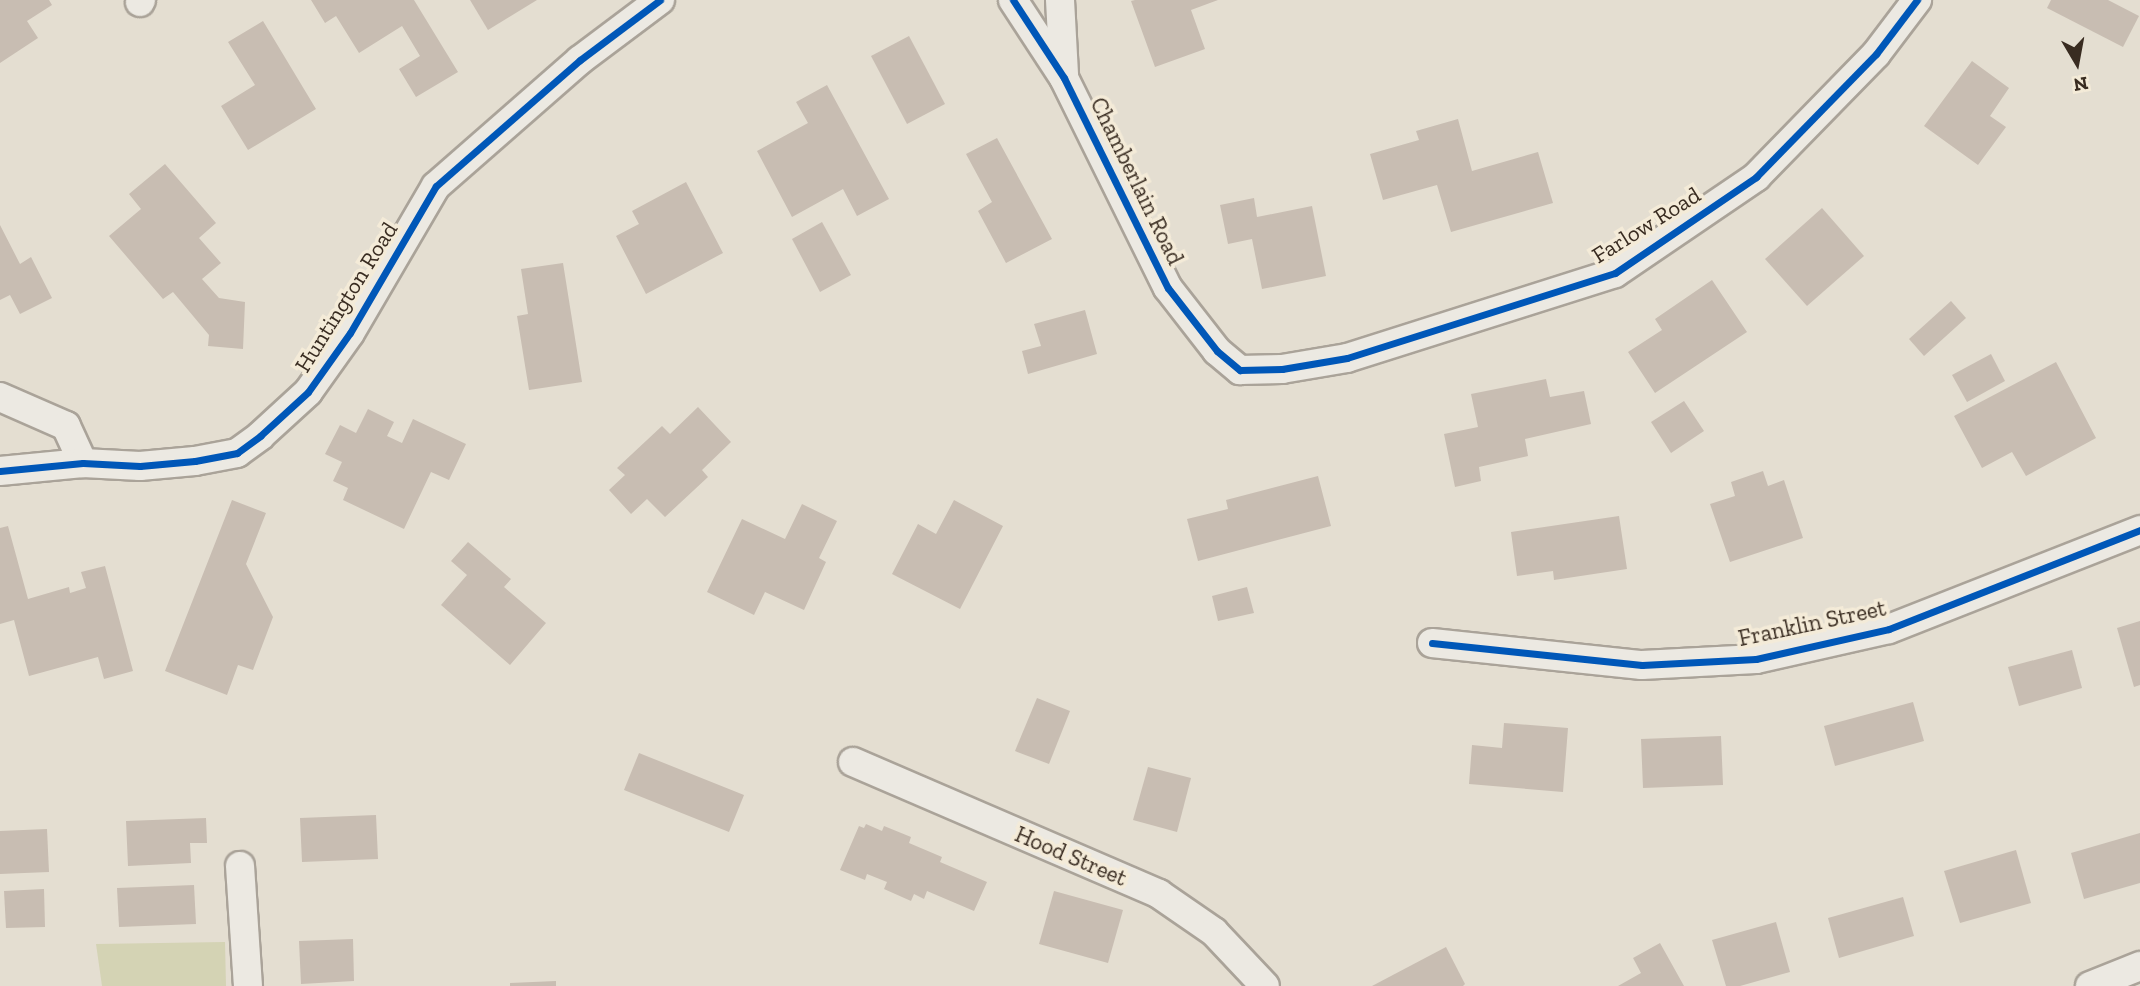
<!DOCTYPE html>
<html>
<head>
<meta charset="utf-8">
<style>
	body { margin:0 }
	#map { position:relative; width:2140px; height:986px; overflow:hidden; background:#e4ded1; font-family:"Zilla Slab",serif }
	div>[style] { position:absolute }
	.green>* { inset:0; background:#d4d3b4 }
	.building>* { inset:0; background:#c8bdb2 }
	.roads { filter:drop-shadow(2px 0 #aaa399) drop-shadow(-2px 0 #aaa399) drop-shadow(0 2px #aaa399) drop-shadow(0 -2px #aaa399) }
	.minor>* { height:28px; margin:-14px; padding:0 14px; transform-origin:14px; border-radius:14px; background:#ece9e2 }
	.cycleway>* { height:7px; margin:-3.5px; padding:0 3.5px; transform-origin:3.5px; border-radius:3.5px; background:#0057b8 }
	span { translate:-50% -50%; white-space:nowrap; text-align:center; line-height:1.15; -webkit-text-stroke:7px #f4ebd8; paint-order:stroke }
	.street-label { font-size:23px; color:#392c21 }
	.north { position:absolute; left:2042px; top:28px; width:70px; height:70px; -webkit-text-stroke:5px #f4ebd8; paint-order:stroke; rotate:170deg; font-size:19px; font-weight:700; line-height:28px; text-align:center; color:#392c21 }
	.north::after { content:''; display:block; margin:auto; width:24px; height:32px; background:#392c21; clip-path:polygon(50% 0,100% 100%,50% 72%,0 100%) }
</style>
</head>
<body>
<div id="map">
	<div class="green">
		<div style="clip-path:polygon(225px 942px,226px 986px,102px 986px,96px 944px)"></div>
	</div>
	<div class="building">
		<div style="clip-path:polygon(0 0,49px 0,52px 5px,27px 21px,38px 38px,0 63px)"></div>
		<div style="clip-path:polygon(311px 0,414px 0,458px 72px,416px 97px,399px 69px,420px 56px,402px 26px,359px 53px,336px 16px,325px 23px)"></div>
		<div style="clip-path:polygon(470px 0,537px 0,488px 30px)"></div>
		<div style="clip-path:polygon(1135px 0,1218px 0,1191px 10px,1205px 49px,1155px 67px,1131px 1px)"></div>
		<div style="clip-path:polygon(2051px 0,2108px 0,2139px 16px,2123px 47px,2047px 8px)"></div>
		<div style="clip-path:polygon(263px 21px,316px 109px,248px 150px,221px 106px,255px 85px,228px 42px)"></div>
		<div style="clip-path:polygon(909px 36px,945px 104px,907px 124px,871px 56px)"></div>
		<div style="clip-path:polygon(1972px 61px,2009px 88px,1990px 116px,2006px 127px,1978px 165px,1924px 126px)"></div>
		<div style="clip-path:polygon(827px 85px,889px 199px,857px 216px,843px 189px,792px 217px,757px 151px,808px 123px,796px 102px)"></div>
		<div style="clip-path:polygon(1458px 119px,1472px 171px,1538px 152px,1553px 203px,1451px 232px,1437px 185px,1383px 200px,1370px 154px,1419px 140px,1416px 131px)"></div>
		<div style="clip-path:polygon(997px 138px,1052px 239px,1006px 263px,978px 211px,992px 202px,966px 154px)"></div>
		<div style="clip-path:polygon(165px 164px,216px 223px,199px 238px,221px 263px,202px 279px,219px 298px,245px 302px,243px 349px,208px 346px,209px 335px,173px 292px,163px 299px,109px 236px,141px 209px,129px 194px)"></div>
		<div style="clip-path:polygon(686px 182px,723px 253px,646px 294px,616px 236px,639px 224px,632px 211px)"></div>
		<div style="clip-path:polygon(1254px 198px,1257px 217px,1312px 206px,1326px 276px,1262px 289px,1252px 239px,1228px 244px,1220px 205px)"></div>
		<div style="clip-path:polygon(1822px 208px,1864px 256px,1807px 306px,1765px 259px)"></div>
		<div style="clip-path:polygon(822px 222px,851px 275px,820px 292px,792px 239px)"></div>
		<div style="clip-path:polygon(0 225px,20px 264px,31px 257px,52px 298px,20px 314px,10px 295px,0 300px)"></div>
		<div style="clip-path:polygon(563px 263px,582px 382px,529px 390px,517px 316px,528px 314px,521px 269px)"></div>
		<div style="clip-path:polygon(1712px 280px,1747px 332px,1655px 393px,1628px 352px,1662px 330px,1655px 319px)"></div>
		<div style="clip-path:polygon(1951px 301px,1966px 318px,1924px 356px,1909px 339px)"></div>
		<div style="clip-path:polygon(1085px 310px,1097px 354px,1028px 374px,1022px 351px,1041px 346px,1034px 324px)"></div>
		<div style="clip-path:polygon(1991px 354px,2005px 381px,1967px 402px,1952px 375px)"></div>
		<div style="clip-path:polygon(2056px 362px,2096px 438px,2026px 476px,2012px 452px,1982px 468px,1954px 416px)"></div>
		<div style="clip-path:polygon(1546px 379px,1550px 397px,1584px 391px,1591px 424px,1525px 439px,1528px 456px,1479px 467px,1481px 481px,1455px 487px,1444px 434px,1478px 427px,1471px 394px)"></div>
		<div style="clip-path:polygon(1684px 401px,1704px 431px,1671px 453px,1651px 422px)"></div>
		<div style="clip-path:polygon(698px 407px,731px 442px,702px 470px,708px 477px,665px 517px,647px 499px,631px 514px,609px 490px,625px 475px,617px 468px,662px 426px,670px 434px)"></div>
		<div style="clip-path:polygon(368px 409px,394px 422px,387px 436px,402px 443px,413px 419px,466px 444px,449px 480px,431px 472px,404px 529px,343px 500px,348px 488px,333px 481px,342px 462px,325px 454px,340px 425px,356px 433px)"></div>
		<div style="clip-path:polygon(1763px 471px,1768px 486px,1784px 480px,1803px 538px,1730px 562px,1710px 504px,1735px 496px,1731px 482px)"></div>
		<div style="clip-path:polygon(1318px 476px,1331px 526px,1198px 561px,1187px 519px,1228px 509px,1226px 500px)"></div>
		<div style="clip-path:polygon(232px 500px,266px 513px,246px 564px,273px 617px,253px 670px,238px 665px,227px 695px,165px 671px)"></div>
		<div style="clip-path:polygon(954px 500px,1003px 526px,960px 609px,892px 574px,918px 524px,936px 534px)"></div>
		<div style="clip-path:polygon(802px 504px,837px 521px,819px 558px,826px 562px,804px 610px,765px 592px,754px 615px,707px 592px,742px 519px,785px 539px)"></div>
		<div style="clip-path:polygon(1619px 516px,1627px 569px,1554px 580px,1553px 571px,1517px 576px,1511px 532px)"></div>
		<div style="clip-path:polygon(8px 526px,28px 599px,69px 587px,70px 593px,86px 588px,81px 572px,105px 566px,133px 671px,104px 679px,98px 657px,29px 676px,14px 620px,0 624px,0 528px)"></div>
		<div style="clip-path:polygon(468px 542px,511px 579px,504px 587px,546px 623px,510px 665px,441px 605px,467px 575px,451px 561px)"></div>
		<div style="clip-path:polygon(1247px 587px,1254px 613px,1218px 621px,1212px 596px)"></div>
		<div style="clip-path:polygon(2140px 621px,2140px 685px,2134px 687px,2117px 628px)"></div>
		<div style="clip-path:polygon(2072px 650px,2082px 688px,2019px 706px,2008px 667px)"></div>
		<div style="clip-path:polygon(1037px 698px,1070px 711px,1049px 764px,1015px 751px)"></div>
		<div style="clip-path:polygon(1913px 702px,1924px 741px,1835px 766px,1824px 726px)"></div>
		<div style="clip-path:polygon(1504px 723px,1568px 728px,1563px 792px,1469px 784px,1472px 745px,1502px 748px)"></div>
		<div style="clip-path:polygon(1721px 736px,1723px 785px,1643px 788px,1641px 739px)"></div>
		<div style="clip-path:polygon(639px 753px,744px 795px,729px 832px,624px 790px)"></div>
		<div style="clip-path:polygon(1148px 767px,1191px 778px,1177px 832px,1133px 820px)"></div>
		<div style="clip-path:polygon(376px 815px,378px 859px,302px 862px,300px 818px)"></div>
		<div style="clip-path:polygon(206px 818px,207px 843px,190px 843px,191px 863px,128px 866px,126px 821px)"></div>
		<div style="clip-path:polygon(866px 824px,882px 831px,884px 826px,911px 837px,909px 843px,942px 857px,940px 862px,987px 882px,974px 911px,927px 891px,924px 899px,914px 894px,911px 901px,884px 889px,887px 882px,867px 874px,865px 880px,840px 870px,859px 826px,864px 828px)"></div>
		<div style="clip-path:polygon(47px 829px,49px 872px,0 874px,0 831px)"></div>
		<div style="clip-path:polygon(2140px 833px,2140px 883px,2084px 899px,2071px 853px)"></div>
		<div style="clip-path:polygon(2016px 850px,2031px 903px,1960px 923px,1944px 871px)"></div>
		<div style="clip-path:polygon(194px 885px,196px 924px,119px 927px,117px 888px)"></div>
		<div style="clip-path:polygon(44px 889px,45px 927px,6px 928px,4px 891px)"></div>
		<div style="clip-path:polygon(1054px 891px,1123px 910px,1108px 963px,1039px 944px)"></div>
		<div style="clip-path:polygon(1903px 897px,1914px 936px,1839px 958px,1828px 918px)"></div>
		<div style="clip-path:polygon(1776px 922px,1790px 972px,1740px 986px,1726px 986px,1712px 940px)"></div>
		<div style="clip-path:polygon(353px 939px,354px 981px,301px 984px,299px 941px)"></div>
		<div style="clip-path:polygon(1660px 943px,1684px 986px,1618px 986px,1641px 973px,1633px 958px)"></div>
		<div style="clip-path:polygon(1446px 947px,1465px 984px,1463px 986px,1372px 986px)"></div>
		<div style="clip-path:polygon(556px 981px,556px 986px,510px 986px,510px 983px)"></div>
	</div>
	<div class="roads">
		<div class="minor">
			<div style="left:1013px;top:0;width:93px;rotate:56.8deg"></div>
			<div style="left:1064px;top:78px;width:234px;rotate:63.7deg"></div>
			<div style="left:1168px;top:288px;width:80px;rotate:52.1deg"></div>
			<div style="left:1217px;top:351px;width:30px;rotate:40deg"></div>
			<div style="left:1240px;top:370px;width:42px;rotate:-1.4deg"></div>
			<div style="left:1282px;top:369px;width:66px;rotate:-9.6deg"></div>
			<div style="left:1347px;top:358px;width:281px;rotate:-17.6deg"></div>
			<div style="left:1615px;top:273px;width:171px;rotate:-34.2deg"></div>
			<div style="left:1756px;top:177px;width:172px;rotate:-45.7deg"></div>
			<div style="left:1876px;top:54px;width:68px;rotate:-52.8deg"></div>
			<div style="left:1060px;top:0;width:75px;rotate:86.9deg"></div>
			<div style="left:140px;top:2px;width:2px;rotate:-63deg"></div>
			<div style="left:0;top:397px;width:72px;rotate:23.7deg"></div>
			<div style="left:66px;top:426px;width:41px;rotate:65.3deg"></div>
			<div style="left:0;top:471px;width:83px;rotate:-5.5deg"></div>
			<div style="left:83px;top:463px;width:57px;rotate:3deg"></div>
			<div style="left:140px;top:466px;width:55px;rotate:-5.2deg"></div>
			<div style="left:195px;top:461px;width:43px;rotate:-10.8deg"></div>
			<div style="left:237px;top:453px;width:29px;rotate:-36deg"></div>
			<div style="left:260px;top:436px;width:65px;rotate:-42.5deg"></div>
			<div style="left:308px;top:392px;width:72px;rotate:-54.6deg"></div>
			<div style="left:350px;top:333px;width:170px;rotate:-59.7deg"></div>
			<div style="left:436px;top:186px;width:191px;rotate:-41.2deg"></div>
			<div style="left:580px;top:60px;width:100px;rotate:-36.9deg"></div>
			<div style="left:1432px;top:643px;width:211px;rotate:6deg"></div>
			<div style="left:1642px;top:665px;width:114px;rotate:-3deg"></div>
			<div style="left:1756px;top:659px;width:136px;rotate:-12.7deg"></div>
			<div style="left:1889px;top:629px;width:270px;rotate:-21.5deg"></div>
			<div style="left:853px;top:762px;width:333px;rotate:23.3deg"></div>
			<div style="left:1159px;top:894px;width:67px;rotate:34.6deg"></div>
			<div style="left:1214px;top:932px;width:74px;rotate:46.6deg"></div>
			<div style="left:240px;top:866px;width:120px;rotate:86.2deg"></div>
			<div style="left:2090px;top:986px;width:54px;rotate:-21.8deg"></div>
		</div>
	</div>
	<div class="cycleway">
		<div style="left:1013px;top:0;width:93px;rotate:56.8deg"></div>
		<div style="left:1064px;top:78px;width:234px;rotate:63.7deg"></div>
		<div style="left:1168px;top:288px;width:80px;rotate:52.1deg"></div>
		<div style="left:1217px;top:351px;width:30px;rotate:40deg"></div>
		<div style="left:1240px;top:370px;width:42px;rotate:-1.4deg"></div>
		<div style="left:1282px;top:369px;width:66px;rotate:-9.6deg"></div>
		<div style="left:1347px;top:358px;width:281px;rotate:-17.6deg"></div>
		<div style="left:1615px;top:273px;width:171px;rotate:-34.2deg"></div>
		<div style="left:1756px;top:177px;width:172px;rotate:-45.7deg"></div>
		<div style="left:1876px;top:54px;width:68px;rotate:-52.8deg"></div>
		<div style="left:0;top:471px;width:83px;rotate:-5.5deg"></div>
		<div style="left:83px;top:463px;width:57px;rotate:3deg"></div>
		<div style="left:140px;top:466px;width:55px;rotate:-5.2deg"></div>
		<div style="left:195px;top:461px;width:43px;rotate:-10.8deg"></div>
		<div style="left:237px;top:453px;width:29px;rotate:-36deg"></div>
		<div style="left:260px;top:436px;width:65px;rotate:-42.5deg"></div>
		<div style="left:308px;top:392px;width:72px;rotate:-54.6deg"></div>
		<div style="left:350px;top:333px;width:170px;rotate:-59.7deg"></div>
		<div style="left:436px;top:186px;width:191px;rotate:-41.2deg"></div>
		<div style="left:580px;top:60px;width:100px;rotate:-36.9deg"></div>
		<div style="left:1432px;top:643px;width:211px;rotate:6deg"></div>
		<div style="left:1642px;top:665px;width:114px;rotate:-3deg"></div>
		<div style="left:1756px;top:659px;width:136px;rotate:-12.7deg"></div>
		<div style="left:1889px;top:629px;width:270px;rotate:-21.5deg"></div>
	</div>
	<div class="street-label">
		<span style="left:1137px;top:181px;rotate:64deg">Chamberlain Road</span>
		<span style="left:1646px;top:225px;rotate:-32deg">Farlow Road</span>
		<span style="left:346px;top:297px;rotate:-58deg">Huntington Road</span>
		<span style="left:1812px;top:623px;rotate:-12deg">Franklin Street</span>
		<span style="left:1071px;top:856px;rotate:23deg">Hood Street</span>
	</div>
	<div class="north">N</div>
</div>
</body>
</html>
